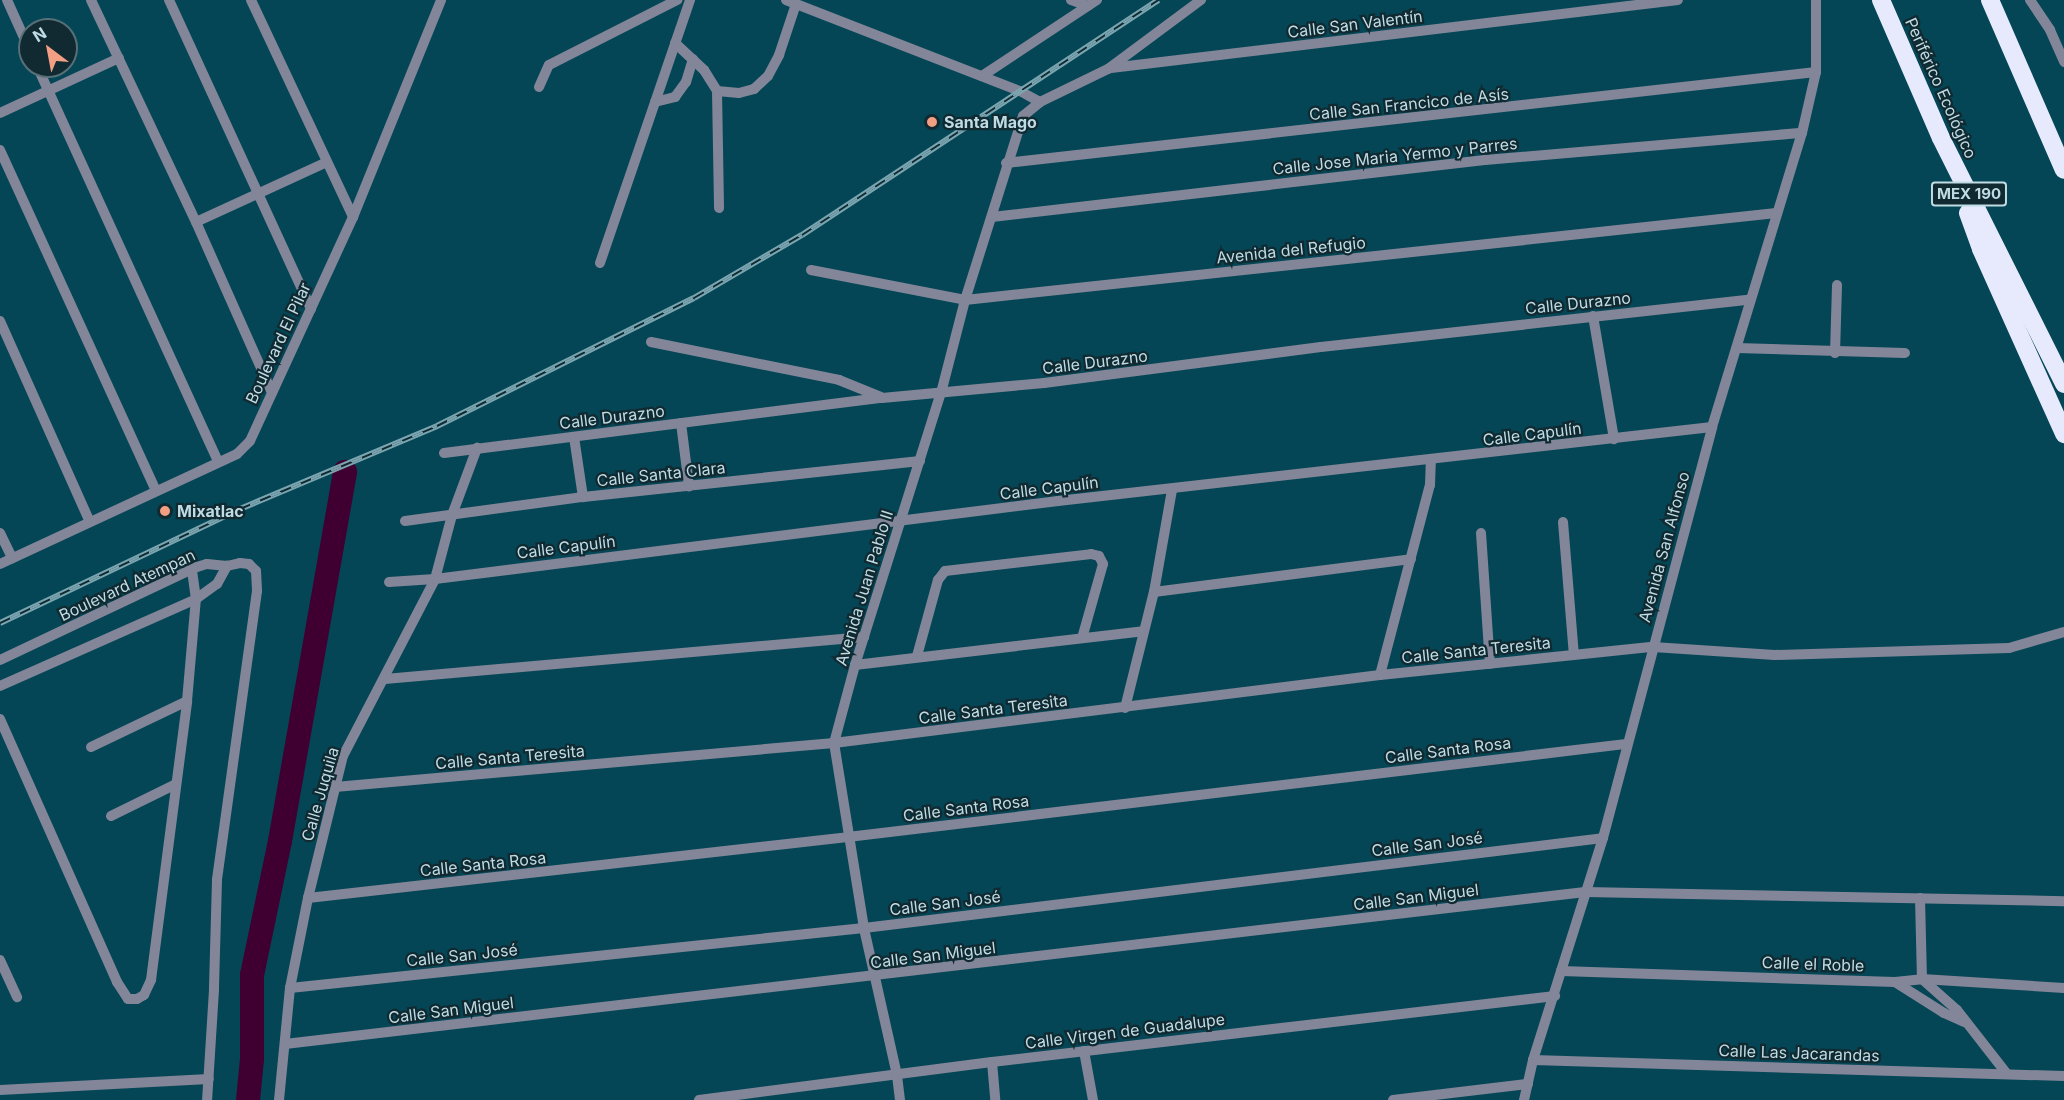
<!DOCTYPE html>
<html>
<head>
<meta charset="utf-8">
<style>
	body { margin:0 }
	#map { position:relative; width:2064px; height:1100px; overflow:hidden; background:#044655; font-family:Inter,sans-serif }
	div>[style] { position:absolute }
	.river>* { height:24px; margin:-12px; padding:0 12px; transform-origin:12px; border-radius:12px; background:#3f0031 }
	.minor>* { height:10px; margin:-5px; padding:0 5px; transform-origin:5px; border-radius:5px; background:#838699 }
	.highway>* { height:18px; margin:-9px; padding:0 9px; transform-origin:9px; border-radius:9px; background:#e7eafd }
	.rail>* { height:6px; margin-top:-3px; transform-origin:0; background:repeating-linear-gradient(90deg,#112930 0 11px,#7ca5b0 0 22px); box-sizing:border-box; border-block:2px solid #7ca5b0 }
	.dots>* { width:16px; height:16px; translate:-50% -50%; box-sizing:border-box; border:3px solid #112930; border-radius:50% }
	span { translate:-50% -50%; white-space:nowrap; text-align:center; line-height:1.15; -webkit-text-stroke:4.5px #112930; paint-order:stroke }
	.shield-label span { padding:2px 4px; background:#112930; border:2px solid; border-radius:4px; -webkit-text-stroke-width:0 }
	.shield-label { font-size:15px; color:#bfdbe4; font-weight:700 }
	.street-label { font-size:16px; color:#bfdbe4 }
	.poi-label { font-size:16px; color:#bfdbe4; font-weight:700 }
	.left { translate:0 -50%; text-align:left }
	.north { position:absolute; left:18px; top:18px; width:60px; height:60px; box-sizing:border-box; background:#112930; border:2px solid #577078; border-radius:50%; rotate:328deg; font-size:16px; font-weight:700; line-height:24px; text-align:center; color:#bfdbe4 }
	.north::after { content:''; display:block; margin:auto; width:21px; height:27px; background:#f39f83; clip-path:polygon(50% 0,100% 100%,50% 72%,0 100%) }
</style>
</head>
<body>
<div id="map">
	<div class="river">
		<div style="left:248px;top:1100px;width:41px;rotate:-84.4deg"></div>
		<div style="left:252px;top:1059px;width:84px;rotate:-90deg"></div>
		<div style="left:252px;top:975px;width:137px;rotate:-78.2deg"></div>
		<div style="left:280px;top:841px;width:375px;rotate:-80deg"></div>
	</div>
	<div class="minor">
		<div style="left:7px;top:0;width:56px;rotate:65.7deg"></div>
		<div style="left:91px;top:0;width:246px;rotate:64.7deg"></div>
		<div style="left:196px;top:222px;width:187px;rotate:66deg"></div>
		<div style="left:169px;top:0;width:340px;rotate:65.3deg"></div>
		<div style="left:251px;top:0;width:240px;rotate:64.8deg"></div>
		<div style="left:786px;top:0;width:251px;rotate:21.3deg"></div>
		<div style="left:1020px;top:91px;width:23px;rotate:29deg"></div>
		<div style="left:1071px;top:0;width:18px;rotate:19deg"></div>
		<div style="left:2030px;top:0;width:36px;rotate:56deg"></div>
		<div style="left:2050px;top:30px;width:35px;rotate:66deg"></div>
		<div style="left:675px;top:43px;width:40px;rotate:43deg"></div>
		<div style="left:704px;top:70px;width:25px;rotate:58deg"></div>
		<div style="left:717px;top:91px;width:117px;rotate:89deg"></div>
		<div style="left:37px;top:66px;width:435px;rotate:65.4deg"></div>
		<div style="left:1111px;top:68px;width:571px;rotate:-6.84deg"></div>
		<div style="left:982px;top:76px;width:138px;rotate:-33.5deg"></div>
		<div style="left:539px;top:87px;width:24px;rotate:-66deg"></div>
		<div style="left:549px;top:65px;width:144px;rotate:-26.9deg"></div>
		<div style="left:717px;top:91px;width:22px;rotate:5deg"></div>
		<div style="left:739px;top:93px;width:16px;rotate:-15deg"></div>
		<div style="left:754px;top:89px;width:19px;rotate:-43deg"></div>
		<div style="left:768px;top:76px;width:24px;rotate:-62deg"></div>
		<div style="left:779px;top:55px;width:54px;rotate:-71.6deg"></div>
		<div style="left:655px;top:102px;width:21px;rotate:-14deg"></div>
		<div style="left:675px;top:97px;width:19px;rotate:-54deg"></div>
		<div style="left:686px;top:82px;width:24px;rotate:-73deg"></div>
		<div style="left:0;top:113px;width:131px;rotate:-24.8deg"></div>
		<div style="left:0;top:150px;width:375px;rotate:65.4deg"></div>
		<div style="left:1006px;top:163px;width:815px;rotate:-6.41deg"></div>
		<div style="left:992px;top:217px;width:496px;rotate:-6.6deg"></div>
		<div style="left:1485px;top:160px;width:318px;rotate:-4.9deg"></div>
		<div style="left:196px;top:222px;width:144px;rotate:-24.6deg"></div>
		<div style="left:600px;top:263px;width:278px;rotate:-71.1deg"></div>
		<div style="left:811px;top:270px;width:157px;rotate:11deg"></div>
		<div style="left:965px;top:300px;width:816px;rotate:-6.12deg"></div>
		<div style="left:1593px;top:316px;width:125px;rotate:80.3deg"></div>
		<div style="left:0;top:321px;width:220px;rotate:65.9deg"></div>
		<div style="left:651px;top:342px;width:192px;rotate:11.4deg"></div>
		<div style="left:839px;top:380px;width:45px;rotate:22deg"></div>
		<div style="left:1737px;top:348px;width:168px;rotate:1.7deg"></div>
		<div style="left:1835px;top:353px;width:68px;rotate:-88.3deg"></div>
		<div style="left:681px;top:423px;width:64px;rotate:82.8deg"></div>
		<div style="left:574px;top:437px;width:61px;rotate:81.5deg"></div>
		<div style="left:444px;top:453px;width:441px;rotate:-7.2deg"></div>
		<div style="left:882px;top:398px;width:163px;rotate:-5.3deg"></div>
		<div style="left:1044px;top:383px;width:279px;rotate:-7.4deg"></div>
		<div style="left:1321px;top:347px;width:432px;rotate:-6.3deg"></div>
		<div style="left:405px;top:521px;width:180px;rotate:-7.7deg"></div>
		<div style="left:583px;top:497px;width:339px;rotate:-6.1deg"></div>
		<div style="left:1563px;top:522px;width:133px;rotate:85.3deg"></div>
		<div style="left:0;top:533px;width:28px;rotate:64deg"></div>
		<div style="left:1481px;top:533px;width:131px;rotate:86.1deg"></div>
		<div style="left:0;top:564px;width:261px;rotate:-24.9deg"></div>
		<div style="left:237px;top:454px;width:18px;rotate:-45deg"></div>
		<div style="left:250px;top:441px;width:247px;rotate:-65.3deg"></div>
		<div style="left:353px;top:217px;width:234px;rotate:-67.9deg"></div>
		<div style="left:389px;top:582px;width:46px;rotate:-3.7deg"></div>
		<div style="left:435px;top:579px;width:628px;rotate:-7.14deg"></div>
		<div style="left:1058px;top:501px;width:658px;rotate:-6.46deg"></div>
		<div style="left:1154px;top:592px;width:259px;rotate:-7.3deg"></div>
		<div style="left:917px;top:656px;width:79px;rotate:-74.6deg"></div>
		<div style="left:938px;top:580px;width:11px;rotate:-52deg"></div>
		<div style="left:945px;top:571px;width:147px;rotate:-6.6deg"></div>
		<div style="left:1091px;top:554px;width:8px;rotate:14deg"></div>
		<div style="left:1099px;top:556px;width:9px;rotate:63deg"></div>
		<div style="left:1103px;top:564px;width:77px;rotate:105.8deg"></div>
		<div style="left:0;top:660px;width:218px;rotate:-25.3deg"></div>
		<div style="left:197px;top:567px;width:10px;rotate:-17deg"></div>
		<div style="left:207px;top:564px;width:20px;rotate:6deg"></div>
		<div style="left:227px;top:566px;width:13px;rotate:-13deg"></div>
		<div style="left:240px;top:563px;width:9px;rotate:6deg"></div>
		<div style="left:249px;top:564px;width:10px;rotate:45deg"></div>
		<div style="left:256px;top:571px;width:20px;rotate:87deg"></div>
		<div style="left:257px;top:591px;width:292px;rotate:97.9deg"></div>
		<div style="left:217px;top:880px;width:110px;rotate:91.6deg"></div>
		<div style="left:214px;top:990px;width:110px;rotate:93.6deg"></div>
		<div style="left:855px;top:665px;width:290px;rotate:-6.7deg"></div>
		<div style="left:1380px;top:675px;width:196px;rotate:-75.3deg"></div>
		<div style="left:1430px;top:485px;width:25px;rotate:-88deg"></div>
		<div style="left:385px;top:679px;width:481px;rotate:-5deg"></div>
		<div style="left:0;top:686px;width:214px;rotate:-23.9deg"></div>
		<div style="left:196px;top:599px;width:26px;rotate:-36deg"></div>
		<div style="left:217px;top:584px;width:21px;rotate:-61deg"></div>
		<div style="left:1125px;top:708px;width:120px;rotate:-76deg"></div>
		<div style="left:1154px;top:592px;width:104px;rotate:-80deg"></div>
		<div style="left:0;top:719px;width:288px;rotate:66deg"></div>
		<div style="left:117px;top:982px;width:20px;rotate:57deg"></div>
		<div style="left:128px;top:999px;width:9px"></div>
		<div style="left:137px;top:999px;width:8px;rotate:-30deg"></div>
		<div style="left:144px;top:995px;width:17px;rotate:-65deg"></div>
		<div style="left:151px;top:980px;width:281px;rotate:-82.6deg"></div>
		<div style="left:187px;top:701px;width:102px;rotate:-85deg"></div>
		<div style="left:196px;top:599px;width:29px;rotate:-98deg"></div>
		<div style="left:91px;top:747px;width:106px;rotate:-25.6deg"></div>
		<div style="left:335px;top:787px;width:501px;rotate:-5.04deg"></div>
		<div style="left:834px;top:743px;width:550px;rotate:-7.1deg"></div>
		<div style="left:1380px;top:675px;width:274px;rotate:-5.9deg"></div>
		<div style="left:1653px;top:647px;width:122px;rotate:3.8deg"></div>
		<div style="left:1775px;top:655px;width:234px;rotate:-1.7deg"></div>
		<div style="left:2009px;top:648px;width:57px;rotate:-16.2deg"></div>
		<div style="left:111px;top:816px;width:72px;rotate:-26.2deg"></div>
		<div style="left:308px;top:898px;width:543px;rotate:-6.44deg"></div>
		<div style="left:848px;top:837px;width:784px;rotate:-6.82deg"></div>
		<div style="left:1920px;top:898px;width:81px;rotate:88.6deg"></div>
		<div style="left:1922px;top:979px;width:47px;rotate:41.5deg"></div>
		<div style="left:1957px;top:1010px;width:81px;rotate:52deg"></div>
		<div style="left:0;top:960px;width:41px;rotate:65.3deg"></div>
		<div style="left:1561px;top:971px;width:334px;rotate:1.9deg"></div>
		<div style="left:1895px;top:982px;width:27px;rotate:-6deg"></div>
		<div style="left:1922px;top:979px;width:142px;rotate:3.6deg"></div>
		<div style="left:1895px;top:982px;width:58px;rotate:32.3deg"></div>
		<div style="left:1944px;top:1013px;width:22px;rotate:24deg"></div>
		<div style="left:290px;top:988px;width:577px;rotate:-5.97deg"></div>
		<div style="left:864px;top:928px;width:744px;rotate:-6.94deg"></div>
		<div style="left:285px;top:1044px;width:1309px;rotate:-6.67deg"></div>
		<div style="left:1585px;top:892px;width:479px;rotate:1.1deg"></div>
		<div style="left:1084px;top:1051px;width:50px;rotate:79.6deg"></div>
		<div style="left:1533px;top:1060px;width:531px;rotate:1.73deg"></div>
		<div style="left:992px;top:1062px;width:38px;rotate:85deg"></div>
		<div style="left:0;top:1090px;width:209px;rotate:-3deg"></div>
		<div style="left:279px;top:1100px;width:113px;rotate:-84.4deg"></div>
		<div style="left:290px;top:988px;width:92px;rotate:-78.7deg"></div>
		<div style="left:308px;top:898px;width:146px;rotate:-76.2deg"></div>
		<div style="left:343px;top:756px;width:199px;rotate:-62.5deg"></div>
		<div style="left:435px;top:579px;width:66px;rotate:-75.1deg"></div>
		<div style="left:452px;top:515px;width:72px;rotate:-69.5deg"></div>
		<div style="left:699px;top:1100px;width:295px;rotate:-7.4deg"></div>
		<div style="left:992px;top:1062px;width:567px;rotate:-6.69deg"></div>
		<div style="left:900px;top:1100px;width:25px;rotate:-97deg"></div>
		<div style="left:897px;top:1075px;width:151px;rotate:-102.7deg"></div>
		<div style="left:864px;top:928px;width:187px;rotate:-99.2deg"></div>
		<div style="left:834px;top:743px;width:81px;rotate:-74.9deg"></div>
		<div style="left:855px;top:665px;width:285px;rotate:-72.5deg"></div>
		<div style="left:941px;top:393px;width:96px;rotate:-75.5deg"></div>
		<div style="left:965px;top:300px;width:193px;rotate:-72.5deg"></div>
		<div style="left:1023px;top:116px;width:22px;rotate:-39deg"></div>
		<div style="left:1040px;top:102px;width:76px;rotate:-25.9deg"></div>
		<div style="left:1108px;top:69px;width:116px;rotate:-36.6deg"></div>
		<div style="left:1393px;top:1100px;width:136px;rotate:-6.8deg"></div>
		<div style="left:1524px;top:1100px;width:41px;rotate:-77.3deg"></div>
		<div style="left:1533px;top:1060px;width:233px;rotate:-72.5deg"></div>
		<div style="left:1603px;top:838px;width:425px;rotate:-75.1deg"></div>
		<div style="left:1712px;top:427px;width:307px;rotate:-73deg"></div>
		<div style="left:1802px;top:133px;width:63px;rotate:-77.1deg"></div>
		<div style="left:1816px;top:72px;width:72px;rotate:-90deg"></div>
	</div>
	<div class="highway">
		<div style="left:1881px;top:0;width:150px;rotate:66.5deg"></div>
		<div style="left:1941px;top:138px;width:275px;rotate:63.4deg"></div>
		<div style="left:1990px;top:0;width:185px;rotate:66.5deg"></div>
		<div style="left:1968px;top:213px;width:38px;rotate:70deg"></div>
		<div style="left:1981px;top:249px;width:203px;rotate:65.8deg"></div>
	</div>
	<div class="rail">
		<div style="left:0;top:623px;width:266px;rotate:-25.4deg"></div>
		<div style="left:240px;top:509px;width:214px;rotate:-22.8deg"></div>
		<div style="left:437px;top:426px;width:287px;rotate:-26.5deg"></div>
		<div style="left:694px;top:298px;width:125px;rotate:-30.3deg"></div>
		<div style="left:802px;top:235px;width:427px;rotate:-33.4deg"></div>
	</div>
	<div class="dots">
		<div style="left:932px;top:122px;background:#f39f83"></div>
		<div style="left:165px;top:511px;background:#f39f83"></div>
	</div>
	<div class="shield-label">
		<span style="left:1969px;top:194px">MEX 190</span>
	</div>
	<div class="street-label">
		<span style="left:1355px;top:24px;rotate:-7deg">Calle San Valentín</span>
		<span style="left:1941px;top:88px;rotate:66deg">Periférico Ecológico</span>
		<span style="left:1409px;top:104px;rotate:-6deg">Calle San Francico de Asís</span>
		<span style="left:1395px;top:156px;rotate:-6deg">Calle Jose Maria Yermo y Parres</span>
		<span style="left:1291px;top:250px;rotate:-6deg">Avenida del Refugio</span>
		<span style="left:1578px;top:303px;rotate:-6deg">Calle Durazno</span>
		<span style="left:278px;top:343px;rotate:-65deg">Boulevard El Pilar</span>
		<span style="left:1095px;top:362px;rotate:-7deg">Calle Durazno</span>
		<span style="left:612px;top:417px;rotate:-7deg">Calle Durazno</span>
		<span style="left:1532px;top:434px;rotate:-7deg">Calle Capulín</span>
		<span style="left:661px;top:474px;rotate:-6deg">Calle Santa Clara</span>
		<span style="left:1049px;top:488px;rotate:-7deg">Calle Capulín</span>
		<span style="left:566px;top:547px;rotate:-7deg">Calle Capulín</span>
		<span style="left:1664px;top:547px;rotate:-75deg">Avenida San Alfonso</span>
		<span style="left:127px;top:585px;rotate:-25deg">Boulevard Atempan</span>
		<span style="left:864px;top:588px;rotate:-73deg">Avenida Juan Pablo II</span>
		<span style="left:1476px;top:650px;rotate:-6deg">Calle Santa Teresita</span>
		<span style="left:993px;top:709px;rotate:-7deg">Calle Santa Teresita</span>
		<span style="left:1448px;top:750px;rotate:-7deg">Calle Santa Rosa</span>
		<span style="left:510px;top:757px;rotate:-5deg">Calle Santa Teresita</span>
		<span style="left:320px;top:794px;rotate:-74deg">Calle Juquila</span>
		<span style="left:966px;top:808px;rotate:-7deg">Calle Santa Rosa</span>
		<span style="left:1427px;top:844px;rotate:-7deg">Calle San José</span>
		<span style="left:483px;top:864px;rotate:-6deg">Calle Santa Rosa</span>
		<span style="left:1416px;top:897px;rotate:-7deg">Calle San Miguel</span>
		<span style="left:945px;top:903px;rotate:-7deg">Calle San José</span>
		<span style="left:462px;top:955px;rotate:-6deg">Calle San José</span>
		<span style="left:933px;top:955px;rotate:-7deg">Calle San Miguel</span>
		<span style="left:1813px;top:964px;rotate:2deg">Calle el Roble</span>
		<span style="left:451px;top:1010px;rotate:-7deg">Calle San Miguel</span>
		<span style="left:1125px;top:1031px;rotate:-7deg">Calle Virgen de Guadalupe</span>
		<span style="left:1799px;top:1053px;rotate:2deg">Calle Las Jacarandas</span>
	</div>
	<div class="poi-label">
		<span class="left" style="left:944px;top:122px">Santa Mago</span>
		<span class="left" style="left:177px;top:511px">Mixatlac</span>
	</div>
	<div class="north">N</div>
</div>
</body>
</html>
